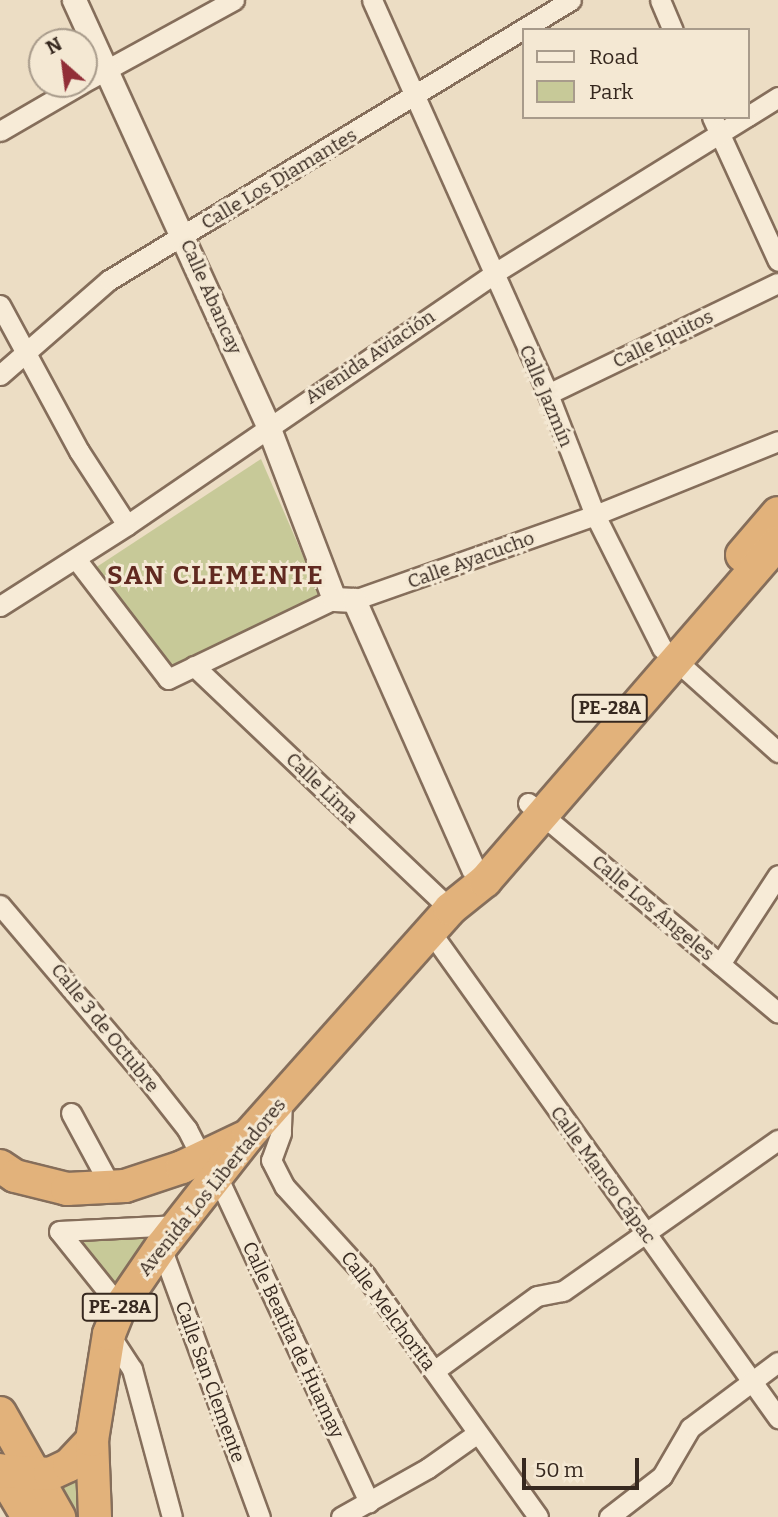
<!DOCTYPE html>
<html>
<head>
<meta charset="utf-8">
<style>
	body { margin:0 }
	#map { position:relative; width:778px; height:1517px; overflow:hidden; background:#ecddc4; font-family:Bitter,serif }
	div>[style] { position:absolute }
	.green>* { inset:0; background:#c7c998 }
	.roads { filter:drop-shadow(2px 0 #856e5b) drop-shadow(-2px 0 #856e5b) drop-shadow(0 2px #856e5b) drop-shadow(0 -2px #856e5b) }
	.minor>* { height:19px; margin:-9.5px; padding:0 9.5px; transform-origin:9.5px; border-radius:9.5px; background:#f7ebd7 }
	.tertiary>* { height:23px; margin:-11.5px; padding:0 11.5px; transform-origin:11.5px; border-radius:11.5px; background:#f7ebd7 }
	.trunk>* { height:32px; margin:-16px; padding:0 16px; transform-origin:16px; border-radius:16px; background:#e2b27b }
	span { translate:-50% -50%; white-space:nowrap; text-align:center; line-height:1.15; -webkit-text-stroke:6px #f4e8d3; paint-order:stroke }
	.shield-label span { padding:2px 5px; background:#f4e8d3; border:2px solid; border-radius:5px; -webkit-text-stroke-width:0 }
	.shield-label { font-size:18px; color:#36281f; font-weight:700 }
	.street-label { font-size:19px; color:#36281f }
	.district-label { font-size:26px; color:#612920; font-weight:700; letter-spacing:2px }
	.legend { position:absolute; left:522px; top:28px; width:228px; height:91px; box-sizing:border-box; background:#f4e8d3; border:2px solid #a89b8b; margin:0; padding:9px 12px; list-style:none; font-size:21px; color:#36281f }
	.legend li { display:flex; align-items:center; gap:14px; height:35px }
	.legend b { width:35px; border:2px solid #a89b8b }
	.north { position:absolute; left:28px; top:28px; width:70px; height:70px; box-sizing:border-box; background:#f4e8d3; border:2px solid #a89b8b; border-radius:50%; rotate:332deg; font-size:19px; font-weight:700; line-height:28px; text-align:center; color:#36281f }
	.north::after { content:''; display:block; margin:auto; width:24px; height:32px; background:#912e37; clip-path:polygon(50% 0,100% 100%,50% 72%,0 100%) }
	.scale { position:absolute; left:522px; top:1458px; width:117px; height:32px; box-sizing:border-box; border:4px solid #36281f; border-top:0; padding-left:9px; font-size:21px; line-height:24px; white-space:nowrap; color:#36281f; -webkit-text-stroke:5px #f4e8d3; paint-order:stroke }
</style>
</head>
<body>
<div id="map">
	<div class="green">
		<div style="clip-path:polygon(261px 459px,320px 595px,170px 669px,92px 570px)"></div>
		<div style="clip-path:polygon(146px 1236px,117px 1286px,76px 1240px)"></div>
		<div style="clip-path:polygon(77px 1471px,78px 1480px,75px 1517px,55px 1481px)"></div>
	</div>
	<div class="roads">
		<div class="minor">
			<div style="left:372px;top:0;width:432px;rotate:65.9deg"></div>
			<div style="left:548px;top:394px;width:130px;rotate:68.8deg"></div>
			<div style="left:595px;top:515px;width:149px;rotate:63.3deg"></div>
			<div style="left:662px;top:648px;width:156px;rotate:41.9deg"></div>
			<div style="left:660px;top:0;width:33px;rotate:67deg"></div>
			<div style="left:84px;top:82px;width:171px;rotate:-28.7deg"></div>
			<div style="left:748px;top:116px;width:36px;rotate:-32deg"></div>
			<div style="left:712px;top:117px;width:158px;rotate:65.4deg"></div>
			<div style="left:0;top:131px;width:94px;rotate:-30.1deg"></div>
			<div style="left:0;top:305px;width:166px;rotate:61.6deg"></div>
			<div style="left:79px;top:451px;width:88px;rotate:57deg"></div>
			<div style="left:0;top:375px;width:145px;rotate:-41.1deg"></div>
			<div style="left:109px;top:280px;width:540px;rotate:-31.22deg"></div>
			<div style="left:548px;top:394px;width:255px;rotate:-25.8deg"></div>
			<div style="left:76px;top:559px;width:151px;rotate:52.5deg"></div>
			<div style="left:168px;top:679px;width:184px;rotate:-25.7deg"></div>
			<div style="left:354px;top:600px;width:256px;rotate:-19.4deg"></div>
			<div style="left:595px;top:515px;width:197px;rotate:-22deg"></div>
			<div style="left:0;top:606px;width:151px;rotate:-32.5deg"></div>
			<div style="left:127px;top:525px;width:444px;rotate:-34.4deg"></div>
			<div style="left:493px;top:274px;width:298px;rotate:-31.8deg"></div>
			<div style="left:194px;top:666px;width:353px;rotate:43.5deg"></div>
			<div style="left:528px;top:803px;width:326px;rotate:40deg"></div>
			<div style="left:0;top:905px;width:232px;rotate:49.7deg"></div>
			<div style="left:150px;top:1082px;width:60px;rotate:51.8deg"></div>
			<div style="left:187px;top:1129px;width:33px;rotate:63deg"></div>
			<div style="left:430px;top:931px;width:599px;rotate:54.45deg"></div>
			<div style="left:720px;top:964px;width:106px;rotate:-56.9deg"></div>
			<div style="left:282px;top:1099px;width:34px;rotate:92deg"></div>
			<div style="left:281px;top:1133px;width:29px;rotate:110deg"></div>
			<div style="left:271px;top:1160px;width:30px;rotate:63deg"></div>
			<div style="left:285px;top:1187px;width:119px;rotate:47.7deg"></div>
			<div style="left:365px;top:1275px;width:297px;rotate:54.4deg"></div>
			<div style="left:71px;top:1113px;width:84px;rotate:61.6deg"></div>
			<div style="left:217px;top:1176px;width:360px;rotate:65deg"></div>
			<div style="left:161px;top:1247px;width:288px;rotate:69.9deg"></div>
			<div style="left:120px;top:1307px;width:97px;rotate:-128.8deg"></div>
			<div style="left:59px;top:1231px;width:120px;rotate:-2.9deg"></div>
			<div style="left:109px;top:1334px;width:42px;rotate:56.7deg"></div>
			<div style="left:132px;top:1369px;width:153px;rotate:74.9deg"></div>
			<div style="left:434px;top:1371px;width:127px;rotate:-36.1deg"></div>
			<div style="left:537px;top:1296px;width:26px;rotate:-11deg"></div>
			<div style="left:563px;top:1291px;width:263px;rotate:-35.1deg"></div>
			<div style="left:341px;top:1517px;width:100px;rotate:-29.4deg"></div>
			<div style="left:428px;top:1468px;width:59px;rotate:-35.3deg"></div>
			<div style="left:609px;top:1517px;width:67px;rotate:-37.7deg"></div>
			<div style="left:662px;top:1476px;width:56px;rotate:-59.7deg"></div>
			<div style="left:690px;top:1428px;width:110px;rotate:-36.9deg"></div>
		</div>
		<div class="tertiary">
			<div style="left:74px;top:0;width:468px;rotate:65.5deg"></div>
			<div style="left:268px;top:426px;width:185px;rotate:69.1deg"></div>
			<div style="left:334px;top:599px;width:20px;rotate:3deg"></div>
			<div style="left:354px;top:600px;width:293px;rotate:66.1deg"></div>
		</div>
		<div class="trunk">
			<div style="left:742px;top:555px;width:55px;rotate:-49.4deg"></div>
			<div style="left:0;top:1166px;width:18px;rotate:34deg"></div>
			<div style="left:15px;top:1176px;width:54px;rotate:14deg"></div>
			<div style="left:67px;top:1189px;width:58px;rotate:-3deg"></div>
			<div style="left:125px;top:1186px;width:60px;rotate:-18.4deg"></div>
			<div style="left:182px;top:1167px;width:68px;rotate:-25.4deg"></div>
			<div style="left:0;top:1413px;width:120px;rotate:60.4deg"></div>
			<div style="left:0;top:1470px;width:55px;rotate:59.2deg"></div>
			<div style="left:0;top:1471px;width:50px;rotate:3.4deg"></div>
			<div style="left:50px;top:1474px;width:21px;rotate:-25deg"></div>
			<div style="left:69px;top:1465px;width:34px;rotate:-47deg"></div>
			<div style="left:95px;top:1517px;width:77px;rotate:-92.2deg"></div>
			<div style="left:92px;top:1440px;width:107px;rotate:-80.9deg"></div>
			<div style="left:109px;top:1334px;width:29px;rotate:-68deg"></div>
			<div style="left:120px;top:1307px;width:73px;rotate:-55.7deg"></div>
			<div style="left:161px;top:1247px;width:141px;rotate:-51.9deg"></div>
			<div style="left:248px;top:1136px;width:304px;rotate:-48.3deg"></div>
			<div style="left:450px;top:909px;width:45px;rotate:-38.7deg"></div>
			<div style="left:485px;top:881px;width:447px;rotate:-49.1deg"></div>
		</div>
	</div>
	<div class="shield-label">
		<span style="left:610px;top:708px">PE-28A</span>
		<span style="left:120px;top:1307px">PE-28A</span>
	</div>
	<div class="street-label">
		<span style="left:279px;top:179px;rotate:-31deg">Calle Los Diamantes</span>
		<span style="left:211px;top:297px;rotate:66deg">Calle Abancay</span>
		<span style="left:663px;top:339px;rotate:-26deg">Calle Iquitos</span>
		<span style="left:370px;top:357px;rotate:-34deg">Avenida Aviación</span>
		<span style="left:546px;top:396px;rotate:67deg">Calle Jazmín</span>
		<span style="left:471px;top:560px;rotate:-20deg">Calle Ayacucho</span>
		<span style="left:322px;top:788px;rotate:44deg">Calle Lima</span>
		<span style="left:653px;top:908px;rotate:40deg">Calle Los Ángeles</span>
		<span style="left:105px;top:1028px;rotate:51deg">Calle 3 de Octubre</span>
		<span style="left:603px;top:1175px;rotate:54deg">Calle Manco Cápac</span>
		<span style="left:212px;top:1187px;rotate:-51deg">Avenida Los Libertadores</span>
		<span style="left:388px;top:1311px;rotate:53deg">Calle Melchorita</span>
		<span style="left:293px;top:1340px;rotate:65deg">Calle Beatita de Huamay</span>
		<span style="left:210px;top:1382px;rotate:70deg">Calle San Clemente</span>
	</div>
	<div class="district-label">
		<span style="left:216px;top:576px">SAN CLEMENTE</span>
	</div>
	<ul class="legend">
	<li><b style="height:9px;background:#f7ebd7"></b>Road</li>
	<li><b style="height:19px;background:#c7c998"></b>Park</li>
	</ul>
	<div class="north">N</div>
	<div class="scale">50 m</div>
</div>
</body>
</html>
